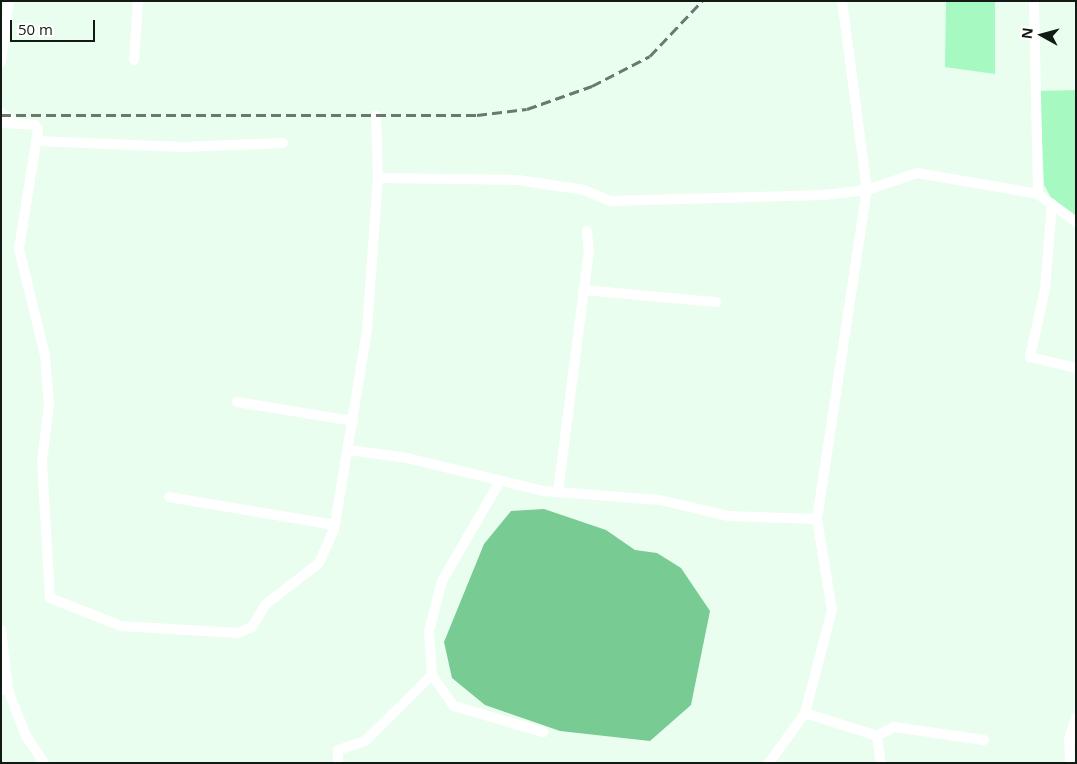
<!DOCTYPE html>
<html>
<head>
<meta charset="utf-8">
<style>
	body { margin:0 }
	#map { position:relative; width:1077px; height:764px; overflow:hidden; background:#e9feef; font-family:"Open Sans",sans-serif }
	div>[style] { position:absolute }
	.green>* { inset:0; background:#a6fac1 }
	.water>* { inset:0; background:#77cb93 }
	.minor>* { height:10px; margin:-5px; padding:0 5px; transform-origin:5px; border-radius:5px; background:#fff }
	.rail>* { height:3px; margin-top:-1.5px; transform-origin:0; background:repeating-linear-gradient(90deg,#6a786f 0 10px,transparent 0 15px) }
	span { translate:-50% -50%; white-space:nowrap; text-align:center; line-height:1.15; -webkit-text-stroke:4px #fff; paint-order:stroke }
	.frame { position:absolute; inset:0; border:2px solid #111a14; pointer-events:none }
	.north { position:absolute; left:1017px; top:10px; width:50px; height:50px; -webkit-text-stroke:4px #fff; paint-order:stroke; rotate:277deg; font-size:14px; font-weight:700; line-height:20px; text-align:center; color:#111a14 }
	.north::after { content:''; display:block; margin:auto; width:18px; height:22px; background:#111a14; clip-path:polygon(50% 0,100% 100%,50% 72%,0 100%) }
	.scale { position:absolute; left:10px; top:20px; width:85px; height:22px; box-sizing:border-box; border:2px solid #111a14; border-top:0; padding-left:6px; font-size:15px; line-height:18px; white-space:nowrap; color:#111a14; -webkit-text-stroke:4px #fff; paint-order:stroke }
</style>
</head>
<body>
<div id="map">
	<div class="green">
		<div style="clip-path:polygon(946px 1px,995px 2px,995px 74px,945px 67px)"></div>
		<div style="clip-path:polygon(1076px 90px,1076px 216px,1051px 198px,1044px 185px,1040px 91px)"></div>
	</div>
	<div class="water">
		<div style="clip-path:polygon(544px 509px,606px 530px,635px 550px,657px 553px,681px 568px,710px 611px,691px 705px,650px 741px,560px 731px,485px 705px,452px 678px,444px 642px,484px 544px,511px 511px)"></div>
	</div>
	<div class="minor">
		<div style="left:1034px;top:1px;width:193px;rotate:88.8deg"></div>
		<div style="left:134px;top:60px;width:59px;rotate:-86.1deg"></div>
		<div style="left:1px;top:62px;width:62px;rotate:-82.5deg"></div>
		<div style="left:1px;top:113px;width:18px;rotate:34deg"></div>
		<div style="left:1px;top:123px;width:34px;rotate:3deg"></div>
		<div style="left:35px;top:125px;width:6px;rotate:59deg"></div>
		<div style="left:38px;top:130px;width:121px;rotate:99.1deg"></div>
		<div style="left:19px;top:249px;width:110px;rotate:76.3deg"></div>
		<div style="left:45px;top:356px;width:49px;rotate:85.3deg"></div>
		<div style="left:49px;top:405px;width:56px;rotate:97.1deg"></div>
		<div style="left:42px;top:461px;width:137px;rotate:86.7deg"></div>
		<div style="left:50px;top:598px;width:76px;rotate:21.5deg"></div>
		<div style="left:121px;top:626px;width:117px;rotate:3.4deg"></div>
		<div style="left:238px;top:633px;width:15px;rotate:-23deg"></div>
		<div style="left:252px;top:627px;width:26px;rotate:-59deg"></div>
		<div style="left:265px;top:605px;width:68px;rotate:-37.9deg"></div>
		<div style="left:319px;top:563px;width:36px;rotate:-66deg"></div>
		<div style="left:334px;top:530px;width:203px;rotate:-80.6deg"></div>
		<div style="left:367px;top:330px;width:152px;rotate:-85.9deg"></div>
		<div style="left:378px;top:178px;width:63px;rotate:-91.8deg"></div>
		<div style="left:36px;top:141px;width:148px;rotate:2.3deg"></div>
		<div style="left:184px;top:147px;width:99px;rotate:-2.3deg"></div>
		<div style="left:378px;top:178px;width:140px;rotate:0.8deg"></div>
		<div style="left:518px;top:180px;width:67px;rotate:8.6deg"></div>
		<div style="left:584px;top:190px;width:28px;rotate:23deg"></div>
		<div style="left:610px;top:201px;width:214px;rotate:-1.6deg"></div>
		<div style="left:824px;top:195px;width:43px;rotate:-6.6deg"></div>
		<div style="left:867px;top:190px;width:53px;rotate:-18.8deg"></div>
		<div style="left:917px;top:173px;width:123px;rotate:9.8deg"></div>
		<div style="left:1038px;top:194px;width:47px;rotate:36.4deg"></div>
		<div style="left:1052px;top:204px;width:85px;rotate:94.7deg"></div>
		<div style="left:1045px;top:289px;width:70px;rotate:102.4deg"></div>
		<div style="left:1030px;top:357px;width:47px;rotate:13.4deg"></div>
		<div style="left:583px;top:290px;width:134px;rotate:5.2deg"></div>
		<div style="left:237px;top:402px;width:118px;rotate:9.3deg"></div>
		<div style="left:348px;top:450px;width:60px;rotate:7.7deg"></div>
		<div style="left:407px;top:458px;width:140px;rotate:13.6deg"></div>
		<div style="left:543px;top:491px;width:117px;rotate:4.4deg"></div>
		<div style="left:660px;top:500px;width:71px;rotate:13.1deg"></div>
		<div style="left:729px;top:516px;width:88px;rotate:2deg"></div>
		<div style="left:499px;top:483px;width:113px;rotate:120.2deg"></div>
		<div style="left:442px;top:581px;width:52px;rotate:104.6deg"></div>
		<div style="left:429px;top:631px;width:44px;rotate:86.1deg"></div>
		<div style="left:432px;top:675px;width:38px;rotate:55deg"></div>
		<div style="left:454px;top:706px;width:93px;rotate:16.3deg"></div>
		<div style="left:558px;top:492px;width:243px;rotate:-82.7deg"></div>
		<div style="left:589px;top:251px;width:20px;rotate:-96deg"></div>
		<div style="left:169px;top:497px;width:168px;rotate:9.6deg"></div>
		<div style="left:1px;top:630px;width:60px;rotate:83.3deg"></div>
		<div style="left:8px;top:690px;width:6px;rotate:180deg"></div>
		<div style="left:8px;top:690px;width:49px;rotate:68.6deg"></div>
		<div style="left:26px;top:736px;width:32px;rotate:56deg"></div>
		<div style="left:805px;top:713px;width:76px;rotate:17.7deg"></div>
		<div style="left:877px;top:736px;width:27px;rotate:82deg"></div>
		<div style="left:877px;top:736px;width:19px;rotate:-28deg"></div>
		<div style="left:894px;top:727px;width:91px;rotate:8.2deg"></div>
		<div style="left:1069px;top:739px;width:22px;rotate:-72deg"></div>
		<div style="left:338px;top:763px;width:13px;rotate:-90deg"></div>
		<div style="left:338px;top:750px;width:28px;rotate:-18deg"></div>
		<div style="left:365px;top:741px;width:94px;rotate:-44.6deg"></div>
		<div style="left:769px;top:763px;width:62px;rotate:-54.2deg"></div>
		<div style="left:805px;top:713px;width:106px;rotate:-75.3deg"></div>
		<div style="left:832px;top:610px;width:92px;rotate:-99.4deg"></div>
		<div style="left:817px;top:519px;width:333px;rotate:-81.4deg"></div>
		<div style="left:867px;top:190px;width:191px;rotate:-97.5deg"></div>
		<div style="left:1070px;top:763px;width:24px;rotate:-92deg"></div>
		<div style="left:1069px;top:739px;width:7px"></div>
	</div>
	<div class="rail">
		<div style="left:1px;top:115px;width:476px"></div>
		<div style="left:477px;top:115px;width:50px;rotate:-6.8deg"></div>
		<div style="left:527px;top:109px;width:69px;rotate:-19.5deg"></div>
		<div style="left:592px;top:86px;width:65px;rotate:-27.3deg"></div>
		<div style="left:650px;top:56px;width:76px;rotate:-46.6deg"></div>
	</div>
	<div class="frame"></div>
	<div class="north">N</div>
	<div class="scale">50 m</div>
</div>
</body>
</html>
